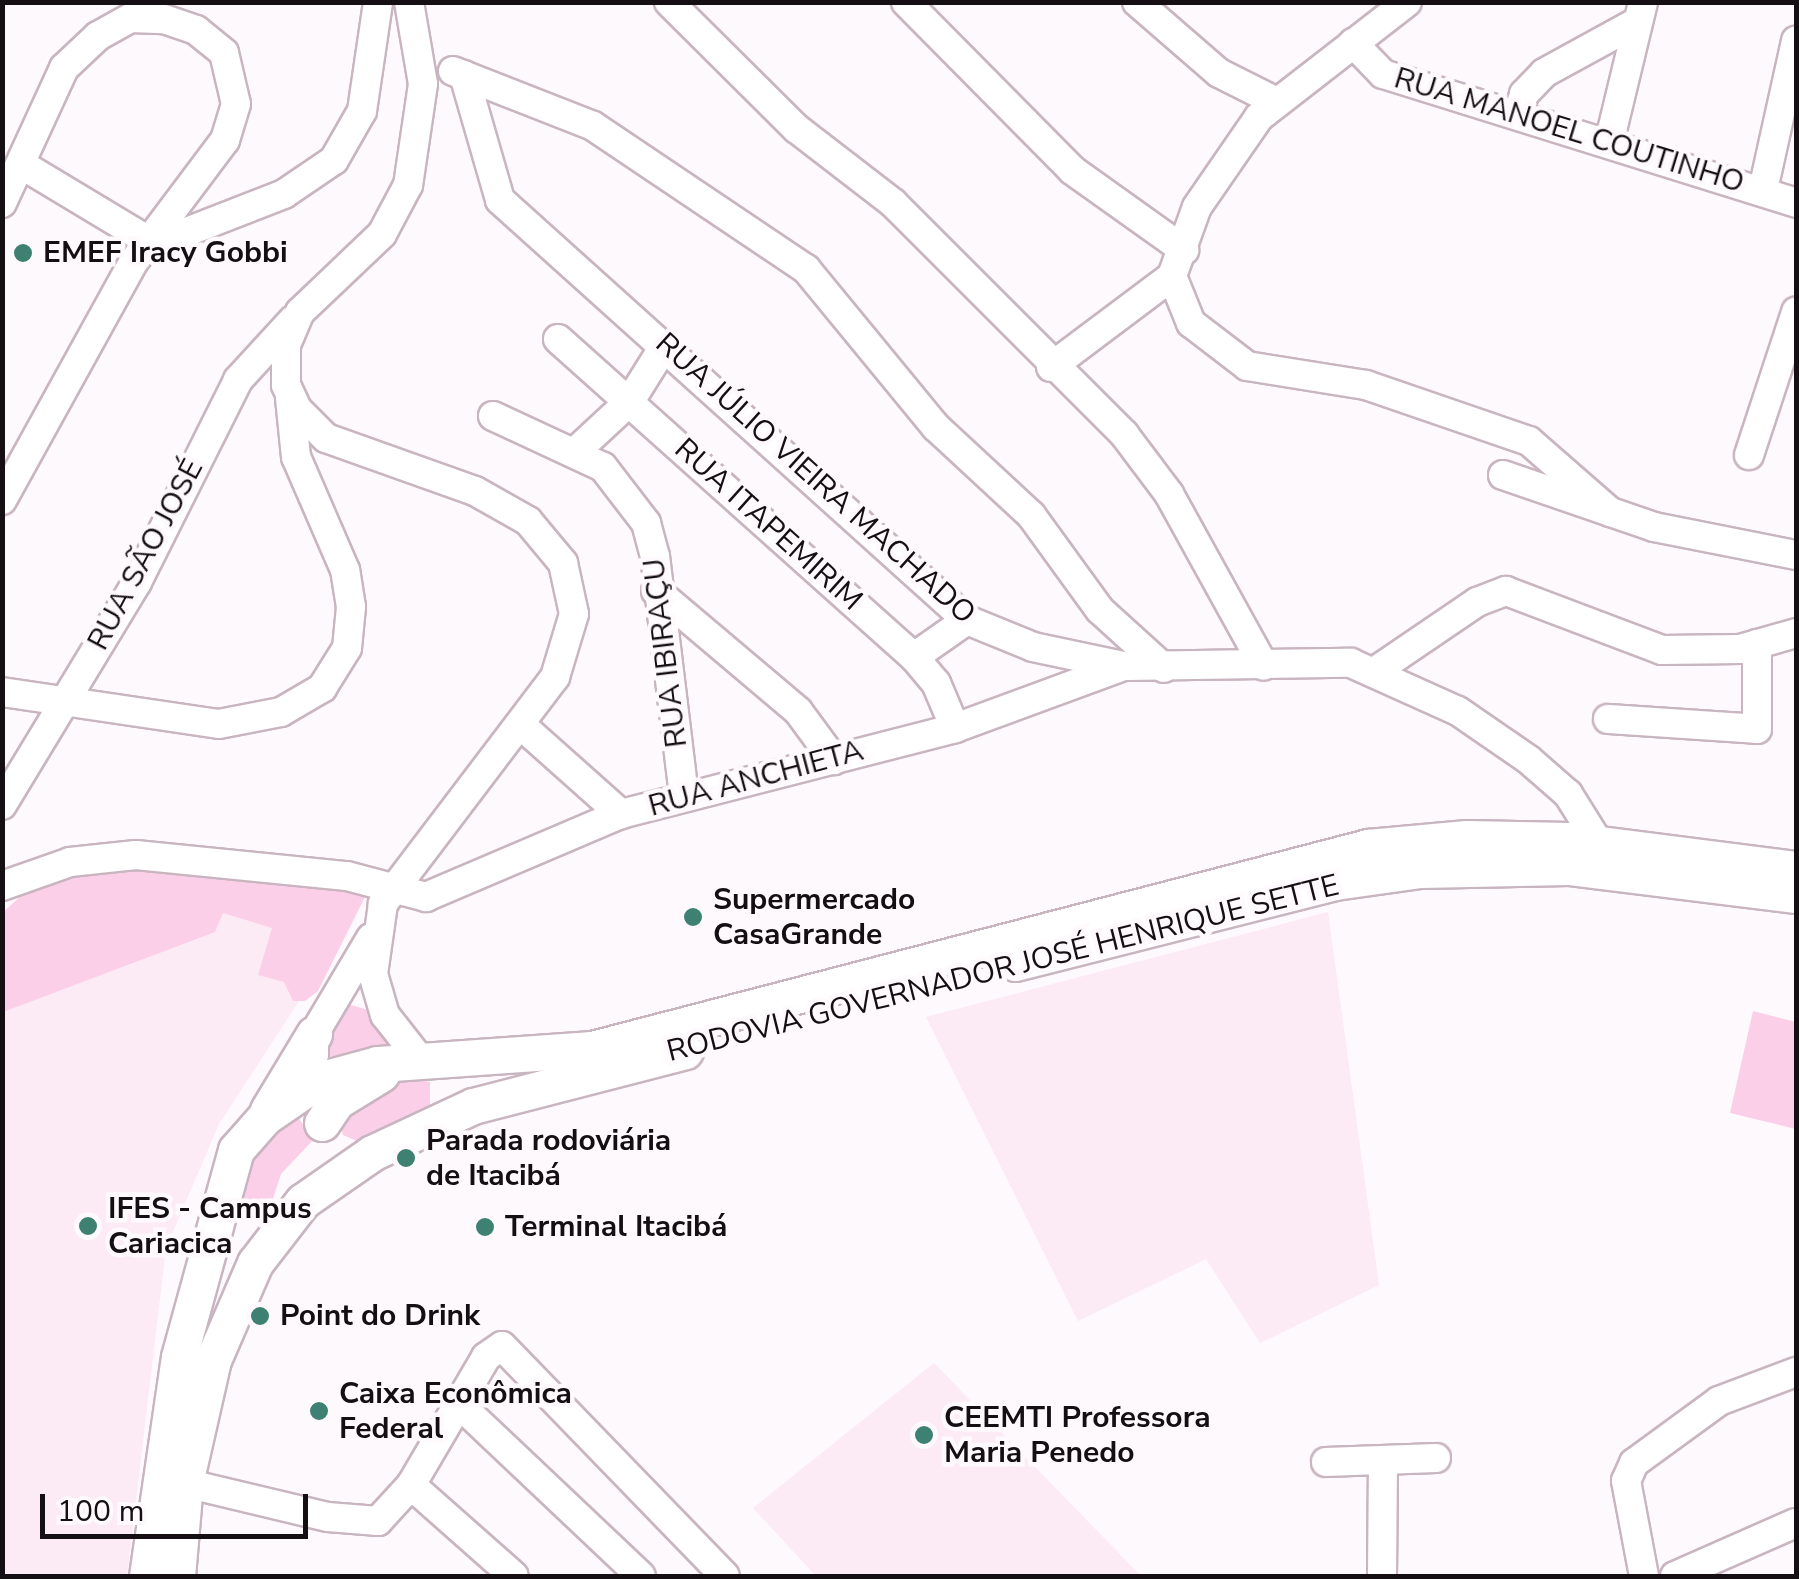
<!DOCTYPE html>
<html>
<head>
<meta charset="utf-8">
<style>
	body { margin:0 }
	#map { position:relative; width:1799px; height:1579px; overflow:hidden; background:#fef9fc; font-family:"Nunito Sans",sans-serif }
	div>[style] { position:absolute }
	.built>* { inset:0; background:#fceaf4 }
	.green>* { inset:0; background:#fccfe9 }
	.roads { filter:drop-shadow(2px 0 #c9b5c0) drop-shadow(-2px 0 #c9b5c0) drop-shadow(0 2px #c9b5c0) drop-shadow(0 -2px #c9b5c0) }
	.minor>* { height:28px; margin:-14px; padding:0 14px; transform-origin:14px; border-radius:14px; background:#fff }
	.major>* { height:35px; margin:-17.5px; padding:0 17.5px; transform-origin:17.5px; border-radius:17.5px; background:#fff }
	.dots>* { width:28px; height:28px; translate:-50% -50%; box-sizing:border-box; border:5px solid #fef9fc; border-radius:50% }
	span { translate:-50% -50%; white-space:nowrap; text-align:center; line-height:1.15; -webkit-text-stroke:9px #fef9fc; paint-order:stroke }
	.street-label { font-size:30px; color:#150e12 }
	.poi-label { font-size:30px; color:#150e12; font-weight:700 }
	.left { translate:0 -50%; text-align:left }
	.frame { position:absolute; inset:0; border:5px solid #150e12; pointer-events:none }
	.scale { position:absolute; left:40px; top:1494px; width:268px; height:45px; box-sizing:border-box; border:5px solid #150e12; border-top:0; padding-left:12px; font-size:30px; line-height:35px; white-space:nowrap; color:#150e12; -webkit-text-stroke:8px #fef9fc; paint-order:stroke }
</style>
</head>
<body>
<div id="map">
	<div class="built">
		<div style="clip-path:polygon(325px 882px,318px 991px,299px 1001px,219px 1124px,166px 1248px,127px 1576px,3px 1576px,2px 913px)"></div>
		<div style="clip-path:polygon(1328px 912px,1379px 1285px,1260px 1343px,1206px 1259px,1078px 1321px,926px 1017px)"></div>
		<div style="clip-path:polygon(934px 1363px,1141px 1576px,816px 1576px,753px 1508px)"></div>
	</div>
	<div class="green">
		<div style="clip-path:polygon(84px 864px,325px 882px,366px 895px,318px 991px,305px 1001px,293px 1001px,284px 982px,258px 975px,272px 928px,223px 913px,215px 932px,3px 1012px,2px 913px,31px 887px)"></div>
		<div style="clip-path:polygon(348px 1004px,375px 1012px,392px 1045px,323px 1058px,322px 1032px)"></div>
		<div style="clip-path:polygon(1753px 1011px,1796px 1022px,1796px 1129px,1730px 1113px)"></div>
		<div style="clip-path:polygon(405px 1077px,430px 1082px,430px 1108px,359px 1142px,343px 1135px,338px 1117px)"></div>
		<div style="clip-path:polygon(294px 1112px,314px 1139px,281px 1174px,266px 1220px,225px 1218px,244px 1159px)"></div>
	</div>
	<div class="roads">
		<div class="minor">
			<div style="left:409px;top:2px;width:83px;rotate:80.3deg"></div>
			<div style="left:423px;top:84px;width:102px;rotate:98.4deg"></div>
			<div style="left:408px;top:185px;width:55px;rotate:118deg"></div>
			<div style="left:382px;top:234px;width:113px;rotate:136.4deg"></div>
			<div style="left:300px;top:312px;width:36px;rotate:113deg"></div>
			<div style="left:286px;top:345px;width:40px;rotate:90deg"></div>
			<div style="left:286px;top:385px;width:26px;rotate:65deg"></div>
			<div style="left:297px;top:409px;width:41px;rotate:45deg"></div>
			<div style="left:326px;top:438px;width:158px;rotate:19.6deg"></div>
			<div style="left:475px;top:491px;width:61px;rotate:29.5deg"></div>
			<div style="left:528px;top:521px;width:55px;rotate:50.2deg"></div>
			<div style="left:563px;top:563px;width:52px;rotate:77.8deg"></div>
			<div style="left:574px;top:614px;width:66px;rotate:106.8deg"></div>
			<div style="left:555px;top:677px;width:285px;rotate:127.2deg"></div>
			<div style="left:383px;top:904px;width:71px;rotate:98.1deg"></div>
			<div style="left:373px;top:974px;width:43px;rotate:73.7deg"></div>
			<div style="left:385px;top:1015px;width:60px;rotate:51.8deg"></div>
			<div style="left:669px;top:2px;width:180px;rotate:44.8deg"></div>
			<div style="left:797px;top:129px;width:121px;rotate:37.6deg"></div>
			<div style="left:893px;top:203px;width:327px;rotate:45deg"></div>
			<div style="left:1124px;top:434px;width:75px;rotate:53.1deg"></div>
			<div style="left:1169px;top:494px;width:196px;rotate:61.1deg"></div>
			<div style="left:906px;top:2px;width:236px;rotate:45.3deg"></div>
			<div style="left:1072px;top:170px;width:138px;rotate:35.5deg"></div>
			<div style="left:1137px;top:2px;width:108px;rotate:40.9deg"></div>
			<div style="left:1219px;top:73px;width:63px;rotate:26.6deg"></div>
			<div style="left:1353px;top:43px;width:43px;rotate:45.9deg"></div>
			<div style="left:1383px;top:74px;width:433px;rotate:17.3deg"></div>
			<div style="left:453px;top:71px;width:150px;rotate:21.4deg"></div>
			<div style="left:593px;top:126px;width:257px;rotate:33.9deg"></div>
			<div style="left:806px;top:269px;width:205px;rotate:50.6deg"></div>
			<div style="left:936px;top:427px;width:129px;rotate:42.8deg"></div>
			<div style="left:1031px;top:515px;width:117px;rotate:54deg"></div>
			<div style="left:1100px;top:610px;width:86px;rotate:42.2deg"></div>
			<div style="left:464px;top:75px;width:130px;rotate:73.9deg"></div>
			<div style="left:500px;top:200px;width:628px;rotate:41.97deg"></div>
			<div style="left:967px;top:620px;width:71px;rotate:22.2deg"></div>
			<div style="left:1033px;top:647px;width:92px;rotate:11.9deg"></div>
			<div style="left:1123px;top:666px;width:228px;rotate:-0.8deg"></div>
			<div style="left:1351px;top:663px;width:117px;rotate:24.2deg"></div>
			<div style="left:1458px;top:711px;width:86px;rotate:34.6deg"></div>
			<div style="left:1529px;top:760px;width:52px;rotate:41.1deg"></div>
			<div style="left:1568px;top:794px;width:57px;rotate:58deg"></div>
			<div style="left:1518px;top:113px;width:20px;rotate:-72deg"></div>
			<div style="left:1524px;top:94px;width:29px;rotate:-46deg"></div>
			<div style="left:1544px;top:73px;width:106px;rotate:-28.7deg"></div>
			<div style="left:1609px;top:143px;width:145px;rotate:-76.4deg"></div>
			<div style="left:24px;top:166px;width:146px;rotate:31deg"></div>
			<div style="left:1763px;top:190px;width:153px;rotate:-77.5deg"></div>
			<div style="left:2px;top:203px;width:149px;rotate:-65.3deg"></div>
			<div style="left:64px;top:68px;width:47px;rotate:-43.3deg"></div>
			<div style="left:98px;top:36px;width:38px;rotate:-29deg"></div>
			<div style="left:131px;top:18px;width:33px;rotate:2deg"></div>
			<div style="left:164px;top:19px;width:34px;rotate:19deg"></div>
			<div style="left:196px;top:30px;width:36px;rotate:39deg"></div>
			<div style="left:224px;top:53px;width:52px;rotate:76.8deg"></div>
			<div style="left:236px;top:104px;width:38px;rotate:107deg"></div>
			<div style="left:225px;top:140px;width:151px;rotate:126.9deg"></div>
			<div style="left:134px;top:261px;width:273px;rotate:118.9deg"></div>
			<div style="left:148px;top:247px;width:146px;rotate:-21.3deg"></div>
			<div style="left:284px;top:194px;width:60px;rotate:-34.2deg"></div>
			<div style="left:334px;top:160px;width:56px;rotate:-60.3deg"></div>
			<div style="left:362px;top:111px;width:110px;rotate:-81.6deg"></div>
			<div style="left:1172px;top:276px;width:51px;rotate:68deg"></div>
			<div style="left:1191px;top:323px;width:71px;rotate:37.5deg"></div>
			<div style="left:1247px;top:366px;width:121px;rotate:9.1deg"></div>
			<div style="left:1366px;top:385px;width:172px;rotate:19deg"></div>
			<div style="left:1529px;top:441px;width:108px;rotate:41.2deg"></div>
			<div style="left:558px;top:339px;width:477px;rotate:41.8deg"></div>
			<div style="left:914px;top:657px;width:34px;rotate:50deg"></div>
			<div style="left:936px;top:683px;width:49px;rotate:67.1deg"></div>
			<div style="left:1051px;top:367px;width:151px;rotate:-36.9deg"></div>
			<div style="left:1172px;top:276px;width:73px;rotate:-70.1deg"></div>
			<div style="left:1197px;top:207px;width:109px;rotate:-55.4deg"></div>
			<div style="left:1259px;top:117px;width:187px;rotate:-37.8deg"></div>
			<div style="left:493px;top:416px;width:121px;rotate:24.9deg"></div>
			<div style="left:603px;top:467px;width:71px;rotate:52.5deg"></div>
			<div style="left:646px;top:523px;width:34px;rotate:75deg"></div>
			<div style="left:655px;top:556px;width:243px;rotate:83.1deg"></div>
			<div style="left:575px;top:452px;width:75px;rotate:-42.8deg"></div>
			<div style="left:630px;top:401px;width:66px;rotate:-58deg"></div>
			<div style="left:1749px;top:455px;width:151px;rotate:-71.8deg"></div>
			<div style="left:1503px;top:475px;width:160px;rotate:19deg"></div>
			<div style="left:1654px;top:527px;width:145px;rotate:11.2deg"></div>
			<div style="left:656px;top:591px;width:186px;rotate:40.2deg"></div>
			<div style="left:798px;top:711px;width:61px;rotate:53.7deg"></div>
			<div style="left:914px;top:657px;width:65px;rotate:-34.9deg"></div>
			<div style="left:1374px;top:672px;width:125px;rotate:-34.2deg"></div>
			<div style="left:1477px;top:602px;width:31px;rotate:-21deg"></div>
			<div style="left:1506px;top:591px;width:167px;rotate:20.7deg"></div>
			<div style="left:1662px;top:650px;width:78px;rotate:-0.7deg"></div>
			<div style="left:1740px;top:649px;width:58px;rotate:-15.9deg"></div>
			<div style="left:2px;top:692px;width:219px;rotate:8.4deg"></div>
			<div style="left:219px;top:724px;width:63px;rotate:-11deg"></div>
			<div style="left:281px;top:712px;width:48px;rotate:-30.3deg"></div>
			<div style="left:322px;top:688px;width:47px;rotate:-58deg"></div>
			<div style="left:347px;top:648px;width:41px;rotate:-84.4deg"></div>
			<div style="left:351px;top:607px;width:37px;rotate:-99deg"></div>
			<div style="left:345px;top:570px;width:123px;rotate:-113.4deg"></div>
			<div style="left:296px;top:457px;width:59px;rotate:-95.8deg"></div>
			<div style="left:1608px;top:719px;width:149px;rotate:3.8deg"></div>
			<div style="left:1757px;top:729px;width:85px;rotate:-90deg"></div>
			<div style="left:521px;top:725px;width:134px;rotate:41.7deg"></div>
			<div style="left:2px;top:805px;width:261px;rotate:-58.8deg"></div>
			<div style="left:137px;top:582px;width:226px;rotate:-63.4deg"></div>
			<div style="left:238px;top:380px;width:81px;rotate:-47.5deg"></div>
			<div style="left:2px;top:886px;width:72px;rotate:-19.4deg"></div>
			<div style="left:70px;top:862px;width:66px;rotate:-6.1deg"></div>
			<div style="left:136px;top:855px;width:212px;rotate:5.7deg"></div>
			<div style="left:347px;top:876px;width:82px;rotate:14.9deg"></div>
			<div style="left:426px;top:897px;width:212px;rotate:-23.1deg"></div>
			<div style="left:621px;top:814px;width:345px;rotate:-14.4deg"></div>
			<div style="left:955px;top:728px;width:177px;rotate:-20.2deg"></div>
			<div style="left:314px;top:1055px;width:21px;rotate:-90deg"></div>
			<div style="left:314px;top:1034px;width:112px;rotate:-59.3deg"></div>
			<div style="left:459px;top:1404px;width:250px;rotate:43.4deg"></div>
			<div style="left:1326px;top:1462px;width:110px;rotate:-2.1deg"></div>
			<div style="left:185px;top:1483px;width:147px;rotate:13.4deg"></div>
			<div style="left:328px;top:1517px;width:50px;rotate:4.6deg"></div>
			<div style="left:378px;top:1521px;width:49px;rotate:-47.5deg"></div>
			<div style="left:411px;top:1485px;width:148px;rotate:-59.6deg"></div>
			<div style="left:486px;top:1357px;width:19px;rotate:-35deg"></div>
			<div style="left:502px;top:1346px;width:320px;rotate:45.9deg"></div>
			<div style="left:411px;top:1485px;width:137px;rotate:41.5deg"></div>
			<div style="left:1382px;top:1576px;width:116px;rotate:-89.5deg"></div>
			<div style="left:1644px;top:1576px;width:97px;rotate:-100.7deg"></div>
			<div style="left:1626px;top:1481px;width:20px;rotate:-66deg"></div>
			<div style="left:1634px;top:1463px;width:105px;rotate:-36.1deg"></div>
			<div style="left:1719px;top:1401px;width:82px;rotate:-20.6deg"></div>
			<div style="left:1675px;top:1576px;width:132px;rotate:-23.7deg"></div>
		</div>
		<div class="major">
			<div style="left:1015px;top:963px;width:330px;rotate:-14.2deg"></div>
			<div style="left:1335px;top:882px;width:86px;rotate:-8deg"></div>
			<div style="left:1420px;top:870px;width:148px;rotate:-1.2deg"></div>
			<div style="left:1568px;top:867px;width:230px;rotate:7deg"></div>
			<div style="left:268px;top:1110px;width:89px;rotate:-58.8deg"></div>
			<div style="left:322px;top:1123px;width:27px;rotate:-56deg"></div>
			<div style="left:337px;top:1101px;width:52px;rotate:-31.5deg"></div>
			<div style="left:147px;top:1576px;width:221px;rotate:-81.7deg"></div>
			<div style="left:179px;top:1357px;width:215px;rotate:-74.6deg"></div>
			<div style="left:236px;top:1150px;width:44px;rotate:-48.7deg"></div>
			<div style="left:265px;top:1117px;width:65px;rotate:-34.4deg"></div>
			<div style="left:319px;top:1080px;width:61px;rotate:-15.2deg"></div>
			<div style="left:378px;top:1064px;width:215px;rotate:-4deg"></div>
			<div style="left:592px;top:1049px;width:802px;rotate:-14.59deg"></div>
			<div style="left:1368px;top:847px;width:99px;rotate:-5.2deg"></div>
			<div style="left:1467px;top:838px;width:102px;rotate:1.1deg"></div>
			<div style="left:1569px;top:840px;width:229px;rotate:7.3deg"></div>
			<div style="left:177px;top:1576px;width:93px;rotate:-85.1deg"></div>
			<div style="left:185px;top:1483px;width:126px;rotate:-77.2deg"></div>
			<div style="left:213px;top:1360px;width:106px;rotate:-66.6deg"></div>
			<div style="left:255px;top:1263px;width:78px;rotate:-52.3deg"></div>
			<div style="left:303px;top:1201px;width:84px;rotate:-34.8deg"></div>
			<div style="left:372px;top:1153px;width:111px;rotate:-25deg"></div>
			<div style="left:473px;top:1106px;width:219px;rotate:-14.5deg"></div>
		</div>
	</div>
	<div class="dots">
		<div style="left:23px;top:253px;background:#3e8071"></div>
		<div style="left:693px;top:917px;background:#3e8071"></div>
		<div style="left:406px;top:1158px;background:#3e8071"></div>
		<div style="left:88px;top:1226px;background:#3e8071"></div>
		<div style="left:485px;top:1227px;background:#3e8071"></div>
		<div style="left:260px;top:1316px;background:#3e8071"></div>
		<div style="left:319px;top:1411px;background:#3e8071"></div>
		<div style="left:924px;top:1435px;background:#3e8071"></div>
	</div>
	<div class="street-label">
		<span style="left:1569px;top:131px;rotate:17deg">RUA MANOEL COUTINHO</span>
		<span style="left:815px;top:479px;rotate:42deg">RUA JÚLIO VIEIRA MACHADO</span>
		<span style="left:768px;top:525px;rotate:42deg">RUA ITAPEMIRIM</span>
		<span style="left:146px;top:555px;rotate:-62deg">RUA SÃO JOSÉ</span>
		<span style="left:666px;top:653px;rotate:-97deg">RUA IBIRAÇU</span>
		<span style="left:756px;top:779px;rotate:-15deg">RUA ANCHIETA</span>
		<span style="left:1003px;top:969px;rotate:-14deg">RODOVIA GOVERNADOR JOSÉ HENRIQUE SETTE</span>
	</div>
	<div class="poi-label">
		<span class="left" style="left:43px;top:253px">EMEF Iracy Gobbi</span>
		<span class="left" style="left:713px;top:917px">Supermercado<br>CasaGrande</span>
		<span class="left" style="left:426px;top:1158px">Parada rodoviária<br>de Itacibá</span>
		<span class="left" style="left:108px;top:1226px">IFES - Campus<br>Cariacica</span>
		<span class="left" style="left:505px;top:1227px">Terminal Itacibá</span>
		<span class="left" style="left:280px;top:1316px">Point do Drink</span>
		<span class="left" style="left:339px;top:1411px">Caixa Econômica<br>Federal</span>
		<span class="left" style="left:944px;top:1435px">CEEMTI Professora<br>Maria Penedo</span>
	</div>
	<div class="frame"></div>
	<div class="scale">100 m</div>
</div>
</body>
</html>
